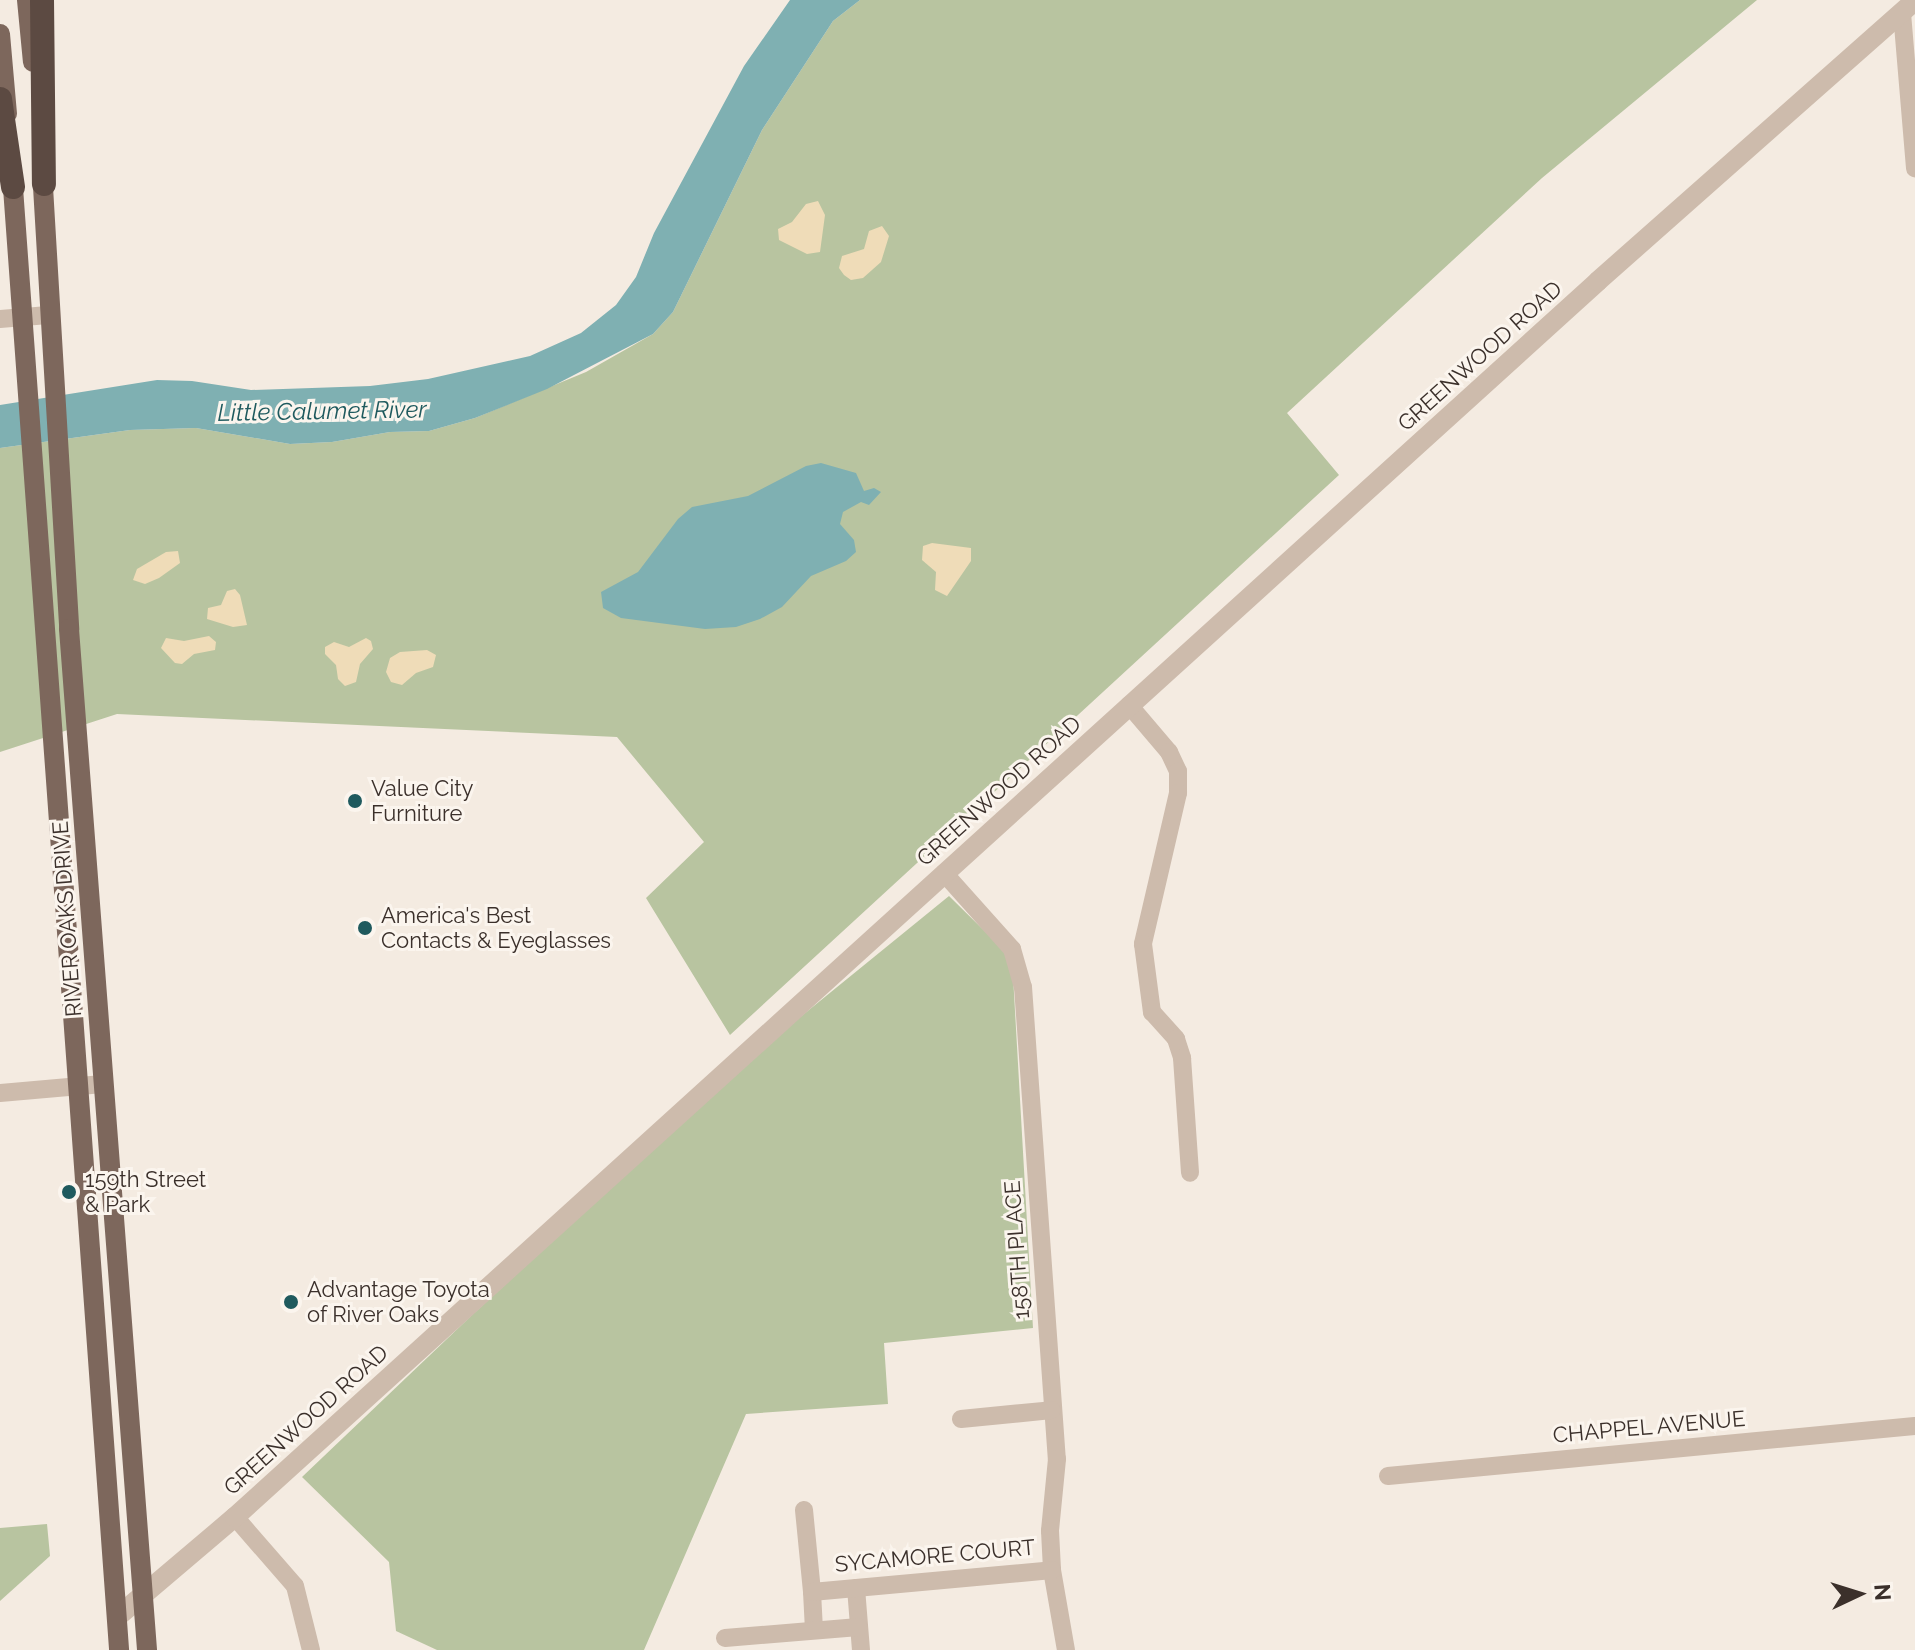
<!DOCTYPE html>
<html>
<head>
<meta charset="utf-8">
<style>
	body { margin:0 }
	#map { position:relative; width:1915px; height:1650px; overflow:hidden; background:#f4ebe1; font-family:Raleway,sans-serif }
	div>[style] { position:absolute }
	.green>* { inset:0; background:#b8c4a0 }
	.sand>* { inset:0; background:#efdcb8 }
	.water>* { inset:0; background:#7fb0b2 }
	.minor>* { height:18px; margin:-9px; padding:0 9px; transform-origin:9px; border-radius:9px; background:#cdbbac }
	.tertiary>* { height:20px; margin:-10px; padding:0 10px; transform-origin:10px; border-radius:10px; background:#cdbbac }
	.primary>* { height:20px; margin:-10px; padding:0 10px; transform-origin:10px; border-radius:10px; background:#7d675c }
	.motorway>* { height:24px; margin:-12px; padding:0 12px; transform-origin:12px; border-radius:12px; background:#5c4a42 }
	.dots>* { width:22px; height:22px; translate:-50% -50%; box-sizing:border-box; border:4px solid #fbf5ee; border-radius:50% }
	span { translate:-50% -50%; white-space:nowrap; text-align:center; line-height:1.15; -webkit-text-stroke:6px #fbf5ee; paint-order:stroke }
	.street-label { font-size:22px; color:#3b302b }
	.poi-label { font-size:22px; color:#3b302b }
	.left { translate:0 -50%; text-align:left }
	.water-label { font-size:24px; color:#1f5a5e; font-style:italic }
	.north { position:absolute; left:1819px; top:1554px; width:80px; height:80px; -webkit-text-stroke:6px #fbf5ee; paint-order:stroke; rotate:86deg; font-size:22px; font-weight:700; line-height:32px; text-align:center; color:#3b302b }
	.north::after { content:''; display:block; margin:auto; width:28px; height:36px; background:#3b302b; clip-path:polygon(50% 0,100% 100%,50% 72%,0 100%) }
</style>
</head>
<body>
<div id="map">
	<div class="green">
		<div style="clip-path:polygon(860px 0,1757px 0,1542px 178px,1287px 413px,1339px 475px,730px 1035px,646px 898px,704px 842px,617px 737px,117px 714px,0 752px,0 448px,130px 430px,196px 428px,290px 444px,332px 442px,390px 432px,429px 431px,475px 418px,586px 372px,653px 334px,673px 312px,762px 130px,833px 21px)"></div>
		<div style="clip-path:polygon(949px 896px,1012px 958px,1033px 1328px,884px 1343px,888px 1404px,746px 1414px,644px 1650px,437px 1650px,396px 1631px,389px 1562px,302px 1477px,471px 1316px,772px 1040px)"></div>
		<div style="clip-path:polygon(47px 1524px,50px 1556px,0 1601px,0 1528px)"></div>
	</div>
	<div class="sand">
		<div style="clip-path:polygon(818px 201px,825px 215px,820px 252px,807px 254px,779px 240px,778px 229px,792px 222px,806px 204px)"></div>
		<div style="clip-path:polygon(882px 226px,889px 236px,881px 262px,863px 278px,851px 280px,844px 275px,839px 268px,842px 256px,864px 249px,869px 231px)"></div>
		<div style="clip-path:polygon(932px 543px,971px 548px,971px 561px,947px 596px,935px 590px,936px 572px,922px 560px,923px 546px)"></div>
		<div style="clip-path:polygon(178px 551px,180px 563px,159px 578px,145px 584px,133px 580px,137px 569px,166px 552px)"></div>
		<div style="clip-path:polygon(235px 589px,240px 595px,247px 625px,233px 627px,207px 619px,208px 608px,221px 605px,227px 591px)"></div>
		<div style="clip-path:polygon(209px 636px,216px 642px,215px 650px,194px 654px,182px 664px,175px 663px,161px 648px,166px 638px,184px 641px)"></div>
		<div style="clip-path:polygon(366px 638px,371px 641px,373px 649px,360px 664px,356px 682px,345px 686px,338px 679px,336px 665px,325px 654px,325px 647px,334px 642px,349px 647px)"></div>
		<div style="clip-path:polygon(427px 650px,436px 655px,433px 667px,416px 673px,402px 685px,391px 682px,386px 672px,390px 658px,400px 652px)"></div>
	</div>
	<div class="water">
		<div style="clip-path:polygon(790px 0,860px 0,833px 21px,762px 130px,673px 312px,653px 334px,547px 389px,475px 418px,429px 431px,390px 432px,332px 442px,290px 444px,196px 428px,130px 430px,0 448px,0 405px,157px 380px,192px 381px,251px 390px,370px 386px,428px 379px,530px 356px,581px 333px,616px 305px,636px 277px,654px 233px,744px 66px)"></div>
		<div style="clip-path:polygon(821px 463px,856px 473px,864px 491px,874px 488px,881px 492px,869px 505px,861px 502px,843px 512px,840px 524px,854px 540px,856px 552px,846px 561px,811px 576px,782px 607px,760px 619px,736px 627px,705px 629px,621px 618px,603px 608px,601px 592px,638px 572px,678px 519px,692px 507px,748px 496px,806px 466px)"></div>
	</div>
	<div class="minor">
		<div style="left:1902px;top:13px;width:156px;rotate:85.2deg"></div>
		<div style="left:0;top:319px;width:48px;rotate:-4.8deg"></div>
		<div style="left:1129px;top:705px;width:62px;rotate:49.6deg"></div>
		<div style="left:1169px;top:752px;width:21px;rotate:65deg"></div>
		<div style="left:1178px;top:771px;width:22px;rotate:90deg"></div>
		<div style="left:1178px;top:793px;width:155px;rotate:103.1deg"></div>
		<div style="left:1143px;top:944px;width:69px;rotate:82.5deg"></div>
		<div style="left:1152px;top:1012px;width:36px;rotate:48deg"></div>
		<div style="left:1176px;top:1039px;width:20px;rotate:72deg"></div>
		<div style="left:1182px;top:1058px;width:115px;rotate:86deg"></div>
		<div style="left:944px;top:873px;width:102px;rotate:48.2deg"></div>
		<div style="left:1012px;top:949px;width:40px;rotate:74deg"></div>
		<div style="left:1023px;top:987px;width:473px;rotate:85.9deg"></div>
		<div style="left:1057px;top:1459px;width:72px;rotate:95.6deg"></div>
		<div style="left:1050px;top:1531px;width:39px;rotate:87deg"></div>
		<div style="left:1052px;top:1570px;width:81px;rotate:80.1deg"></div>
		<div style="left:0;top:1093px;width:103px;rotate:-5deg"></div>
		<div style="left:961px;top:1419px;width:91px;rotate:-5.6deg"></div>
		<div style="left:1388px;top:1476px;width:529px;rotate:-5.42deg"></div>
		<div style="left:804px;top:1510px;width:82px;rotate:84.4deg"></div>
		<div style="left:235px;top:1517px;width:91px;rotate:49deg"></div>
		<div style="left:295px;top:1586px;width:66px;rotate:76deg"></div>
		<div style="left:856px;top:1588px;width:62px;rotate:85.4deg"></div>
		<div style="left:814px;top:1630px;width:38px;rotate:-93deg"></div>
		<div style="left:812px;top:1592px;width:241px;rotate:-5.2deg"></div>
		<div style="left:725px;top:1638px;width:134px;rotate:-4.7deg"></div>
	</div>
	<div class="tertiary">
		<div style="left:117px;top:1617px;width:155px;rotate:-40.3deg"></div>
		<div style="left:235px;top:1517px;width:1840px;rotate:-42.2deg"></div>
		<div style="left:1598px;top:281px;width:423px;rotate:-41.5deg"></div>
	</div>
	<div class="primary">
		<div style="left:27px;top:0;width:62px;rotate:84.5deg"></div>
		<div style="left:0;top:34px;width:80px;rotate:85deg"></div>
		<div style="left:42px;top:170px;width:460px;rotate:86.6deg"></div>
		<div style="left:69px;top:629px;width:1024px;rotate:85.63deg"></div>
		<div style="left:12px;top:174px;width:1480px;rotate:85.85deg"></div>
	</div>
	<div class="motorway">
		<div style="left:42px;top:0;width:184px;rotate:89.4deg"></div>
		<div style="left:0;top:99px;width:89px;rotate:81.6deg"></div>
	</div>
	<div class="dots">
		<div style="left:355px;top:801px;background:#1f5a5e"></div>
		<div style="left:365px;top:928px;background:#1f5a5e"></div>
		<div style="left:69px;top:1192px;background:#1f5a5e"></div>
		<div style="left:291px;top:1302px;background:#1f5a5e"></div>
	</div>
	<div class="street-label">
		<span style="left:1480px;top:356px;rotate:-42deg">GREENWOOD ROAD</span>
		<span style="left:999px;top:791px;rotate:-42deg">GREENWOOD ROAD</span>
		<span style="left:67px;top:919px;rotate:-94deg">RIVER OAKS DRIVE</span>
		<span style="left:1017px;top:1250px;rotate:-94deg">158TH PLACE</span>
		<span style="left:306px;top:1420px;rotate:-42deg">GREENWOOD ROAD</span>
		<span style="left:1649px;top:1427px;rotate:-5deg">CHAPPEL AVENUE</span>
		<span style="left:935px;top:1556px;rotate:-5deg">SYCAMORE COURT</span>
	</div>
	<div class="poi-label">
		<span class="left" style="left:371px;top:801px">Value City<br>Furniture</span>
		<span class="left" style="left:381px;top:928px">America's Best<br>Contacts &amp; Eyeglasses</span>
		<span class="left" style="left:85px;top:1192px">159th Street<br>&amp; Park</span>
		<span class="left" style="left:307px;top:1302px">Advantage Toyota<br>of River Oaks</span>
	</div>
	<div class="water-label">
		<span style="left:322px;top:411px;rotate:-1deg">Little Calumet River</span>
	</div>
	<div class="north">N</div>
</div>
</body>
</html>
